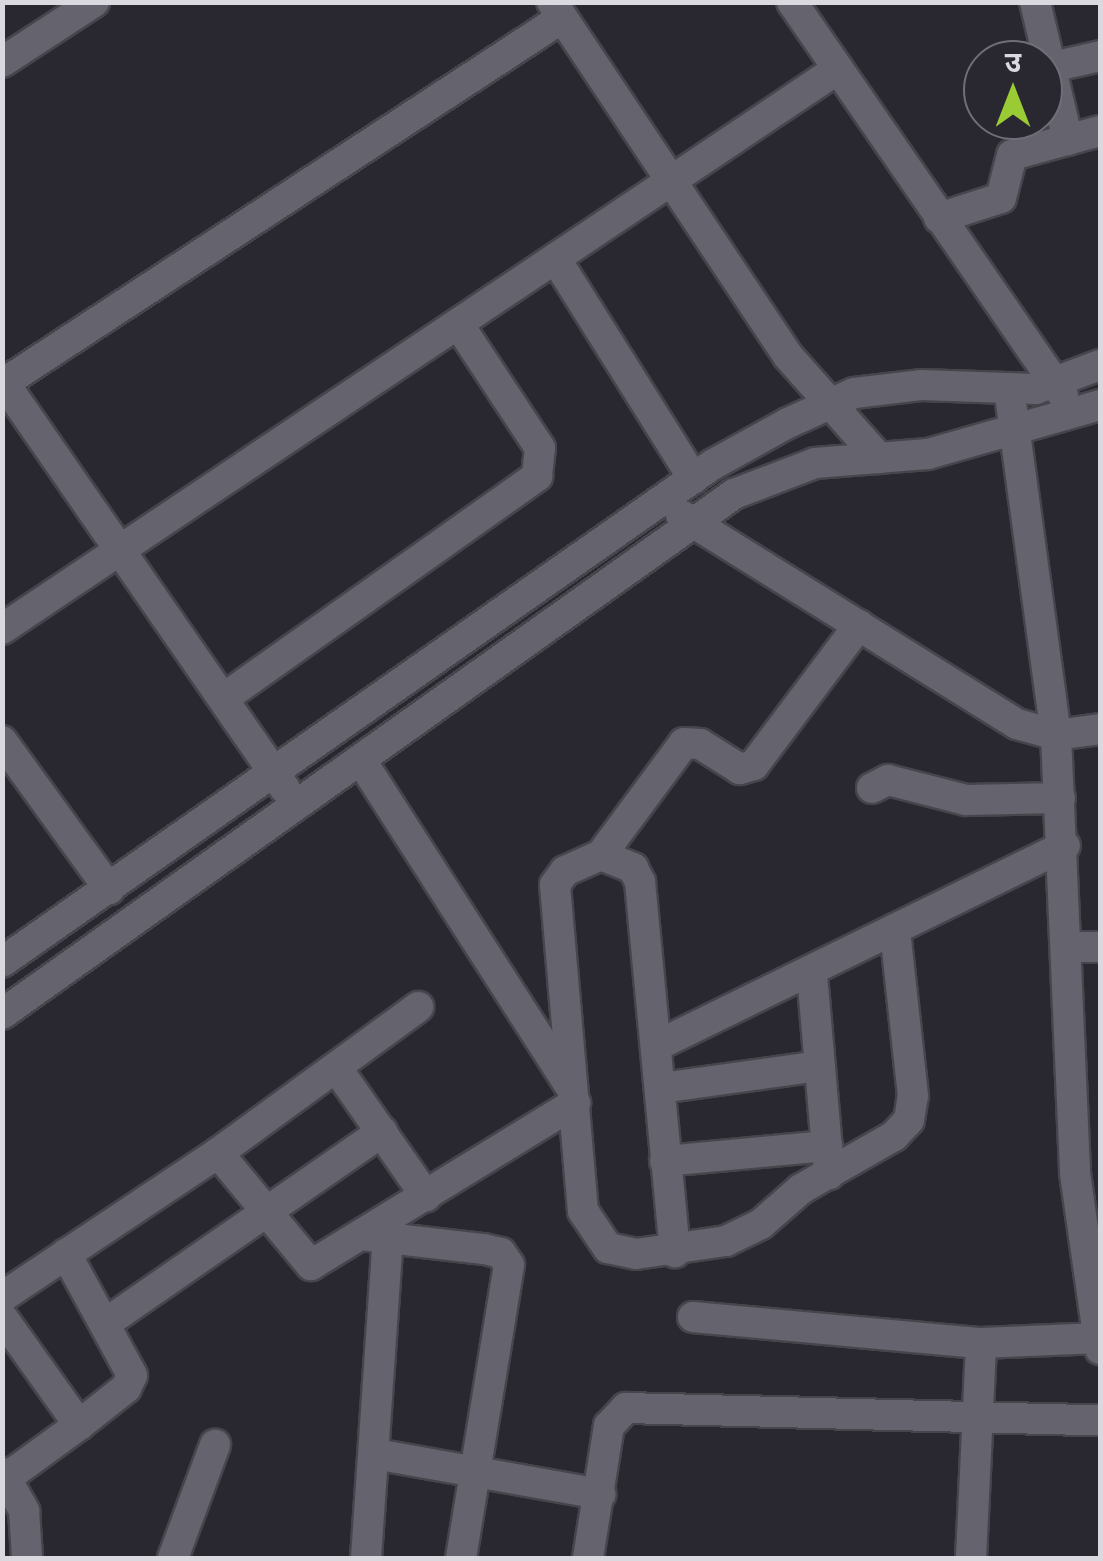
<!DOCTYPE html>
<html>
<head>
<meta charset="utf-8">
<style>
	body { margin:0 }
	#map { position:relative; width:1103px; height:1561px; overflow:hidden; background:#292831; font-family:"IBM Plex Sans","Noto Sans Devanagari",sans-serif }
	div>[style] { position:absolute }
	.roads { filter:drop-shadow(2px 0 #46454c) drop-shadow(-2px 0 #46454c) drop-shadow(0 2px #46454c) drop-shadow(0 -2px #46454c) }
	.minor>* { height:30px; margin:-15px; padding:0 15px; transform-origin:15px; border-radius:15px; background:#65636e }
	span { translate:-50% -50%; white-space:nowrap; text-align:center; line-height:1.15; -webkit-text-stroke:8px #292831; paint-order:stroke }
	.frame { position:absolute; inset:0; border:5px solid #dad9df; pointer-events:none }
	.north { position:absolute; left:963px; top:40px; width:100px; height:100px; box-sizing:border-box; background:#292831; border:2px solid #706f77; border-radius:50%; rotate:0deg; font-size:28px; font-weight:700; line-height:40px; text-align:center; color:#dad9df }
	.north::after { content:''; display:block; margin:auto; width:35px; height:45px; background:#9acb34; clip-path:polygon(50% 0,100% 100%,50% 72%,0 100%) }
</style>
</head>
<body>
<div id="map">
	<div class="roads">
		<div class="minor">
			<div style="left:552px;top:2px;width:425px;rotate:56.3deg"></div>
			<div style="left:788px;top:356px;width:137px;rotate:48.3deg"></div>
			<div style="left:792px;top:2px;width:477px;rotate:55.4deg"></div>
			<div style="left:1035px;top:2px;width:142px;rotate:76.6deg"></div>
			<div style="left:2px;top:62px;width:110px;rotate:-33.1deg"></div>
			<div style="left:1052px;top:67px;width:49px;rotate:-12.9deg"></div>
			<div style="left:939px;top:218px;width:65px;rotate:-17.9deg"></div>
			<div style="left:1001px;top:198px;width:44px;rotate:-75.7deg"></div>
			<div style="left:1012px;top:155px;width:91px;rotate:-15.3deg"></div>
			<div style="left:557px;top:261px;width:257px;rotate:57.9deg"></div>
			<div style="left:2px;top:380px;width:497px;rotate:55.3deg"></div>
			<div style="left:4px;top:383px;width:667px;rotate:-33.19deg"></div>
			<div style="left:1009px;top:388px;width:350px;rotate:82.3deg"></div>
			<div style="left:1056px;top:735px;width:438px;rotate:87.5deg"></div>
			<div style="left:1075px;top:1173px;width:178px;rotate:81.9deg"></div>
			<div style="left:681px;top:515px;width:396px;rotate:31.9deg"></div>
			<div style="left:1017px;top:724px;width:41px;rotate:15.8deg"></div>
			<div style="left:1056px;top:735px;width:44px;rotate:-7.8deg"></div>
			<div style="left:859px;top:625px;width:175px;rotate:126.9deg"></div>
			<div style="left:754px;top:765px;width:15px;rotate:164deg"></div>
			<div style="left:740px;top:769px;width:47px;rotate:-148deg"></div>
			<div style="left:700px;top:744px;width:16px;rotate:-176deg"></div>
			<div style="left:684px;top:743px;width:139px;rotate:126.5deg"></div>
			<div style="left:601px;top:855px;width:39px;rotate:156deg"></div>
			<div style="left:565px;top:871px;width:17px;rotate:126deg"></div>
			<div style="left:555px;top:885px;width:327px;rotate:85.1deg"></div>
			<div style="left:583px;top:1211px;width:45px;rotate:56deg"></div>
			<div style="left:608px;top:1248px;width:29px;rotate:12deg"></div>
			<div style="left:636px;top:1254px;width:91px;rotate:-8.2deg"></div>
			<div style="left:726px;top:1241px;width:39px;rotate:-26deg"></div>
			<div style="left:761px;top:1224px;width:53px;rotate:-41.2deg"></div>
			<div style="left:801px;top:1189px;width:107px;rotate:-29.7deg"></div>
			<div style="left:894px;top:1136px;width:22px;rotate:-47deg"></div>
			<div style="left:909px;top:1120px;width:24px;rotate:-81deg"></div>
			<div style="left:913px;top:1096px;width:168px;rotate:-96.2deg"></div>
			<div style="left:2px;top:629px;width:1006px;rotate:-33.82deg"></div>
			<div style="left:224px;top:698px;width:384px;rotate:-35.3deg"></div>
			<div style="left:537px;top:476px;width:28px;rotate:-84deg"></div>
			<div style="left:540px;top:448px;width:147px;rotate:-123.4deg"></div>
			<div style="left:2px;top:741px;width:183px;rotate:54.1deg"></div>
			<div style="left:362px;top:762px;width:383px;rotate:57.3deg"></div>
			<div style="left:872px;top:788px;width:18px;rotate:-27deg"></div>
			<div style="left:888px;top:780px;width:81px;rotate:14.4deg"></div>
			<div style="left:966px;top:800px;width:94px;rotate:-1.2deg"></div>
			<div style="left:601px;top:855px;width:35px;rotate:22deg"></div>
			<div style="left:633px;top:868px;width:16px;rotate:63deg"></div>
			<div style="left:640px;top:882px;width:372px;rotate:84.6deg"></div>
			<div style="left:1068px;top:947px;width:32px"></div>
			<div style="left:2px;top:962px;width:867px;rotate:-34.99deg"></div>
			<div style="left:712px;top:465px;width:87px;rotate:-28.9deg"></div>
			<div style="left:788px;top:423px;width:72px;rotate:-24.4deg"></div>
			<div style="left:854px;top:393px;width:67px;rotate:-6.8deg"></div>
			<div style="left:921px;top:385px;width:115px;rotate:2deg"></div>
			<div style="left:1036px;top:389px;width:68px;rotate:-20.6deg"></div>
			<div style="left:812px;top:974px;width:201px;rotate:85.1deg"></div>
			<div style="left:2px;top:1014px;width:898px;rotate:-35.39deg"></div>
			<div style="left:734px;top:494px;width:87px;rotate:-20.9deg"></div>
			<div style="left:815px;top:463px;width:113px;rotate:-4.6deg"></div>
			<div style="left:928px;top:454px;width:179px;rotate:-15.9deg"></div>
			<div style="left:658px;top:1045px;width:453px;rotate:-26.1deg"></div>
			<div style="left:338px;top:1070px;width:154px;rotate:55.1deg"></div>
			<div style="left:661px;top:1088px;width:160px;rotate:-7.9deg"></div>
			<div style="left:218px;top:1153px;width:146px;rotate:50.3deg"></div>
			<div style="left:311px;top:1265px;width:310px;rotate:-31.5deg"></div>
			<div style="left:665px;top:1161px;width:163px;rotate:-5.3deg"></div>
			<div style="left:361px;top:1235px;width:124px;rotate:6.5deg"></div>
			<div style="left:484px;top:1249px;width:17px;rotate:13deg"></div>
			<div style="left:501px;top:1253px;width:14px;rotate:56deg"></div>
			<div style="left:509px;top:1265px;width:297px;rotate:99.3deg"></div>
			<div style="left:2px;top:1297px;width:260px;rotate:-33.7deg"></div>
			<div style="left:218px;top:1153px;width:248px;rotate:-36.1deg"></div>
			<div style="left:2px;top:1317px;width:133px;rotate:54.5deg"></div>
			<div style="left:693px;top:1317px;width:289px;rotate:5.2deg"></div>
			<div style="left:981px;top:1343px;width:119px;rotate:-2.4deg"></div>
			<div style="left:106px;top:1323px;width:336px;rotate:-34.7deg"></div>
			<div style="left:375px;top:1454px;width:229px;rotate:10.1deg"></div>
			<div style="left:2px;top:1473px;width:6px;rotate:51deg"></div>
			<div style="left:6px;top:1478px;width:90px;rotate:-36deg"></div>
			<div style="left:79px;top:1425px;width:60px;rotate:-38.2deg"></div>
			<div style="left:126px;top:1388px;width:14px;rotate:-65deg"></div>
			<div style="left:132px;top:1375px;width:138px;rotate:-118.6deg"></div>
			<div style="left:6px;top:1478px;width:38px;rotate:61deg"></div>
			<div style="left:24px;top:1511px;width:47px;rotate:86.3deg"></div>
			<div style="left:173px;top:1558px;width:121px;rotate:-69.6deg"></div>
			<div style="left:366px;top:1558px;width:323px;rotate:-86.1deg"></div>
			<div style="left:588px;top:1558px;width:134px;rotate:-81deg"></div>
			<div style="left:609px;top:1426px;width:25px;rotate:-47deg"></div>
			<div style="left:626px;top:1408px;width:474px;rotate:1.5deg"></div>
			<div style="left:971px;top:1558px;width:215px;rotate:-87.3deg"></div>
		</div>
	</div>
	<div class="frame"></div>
	<div class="north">उ</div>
</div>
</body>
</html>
